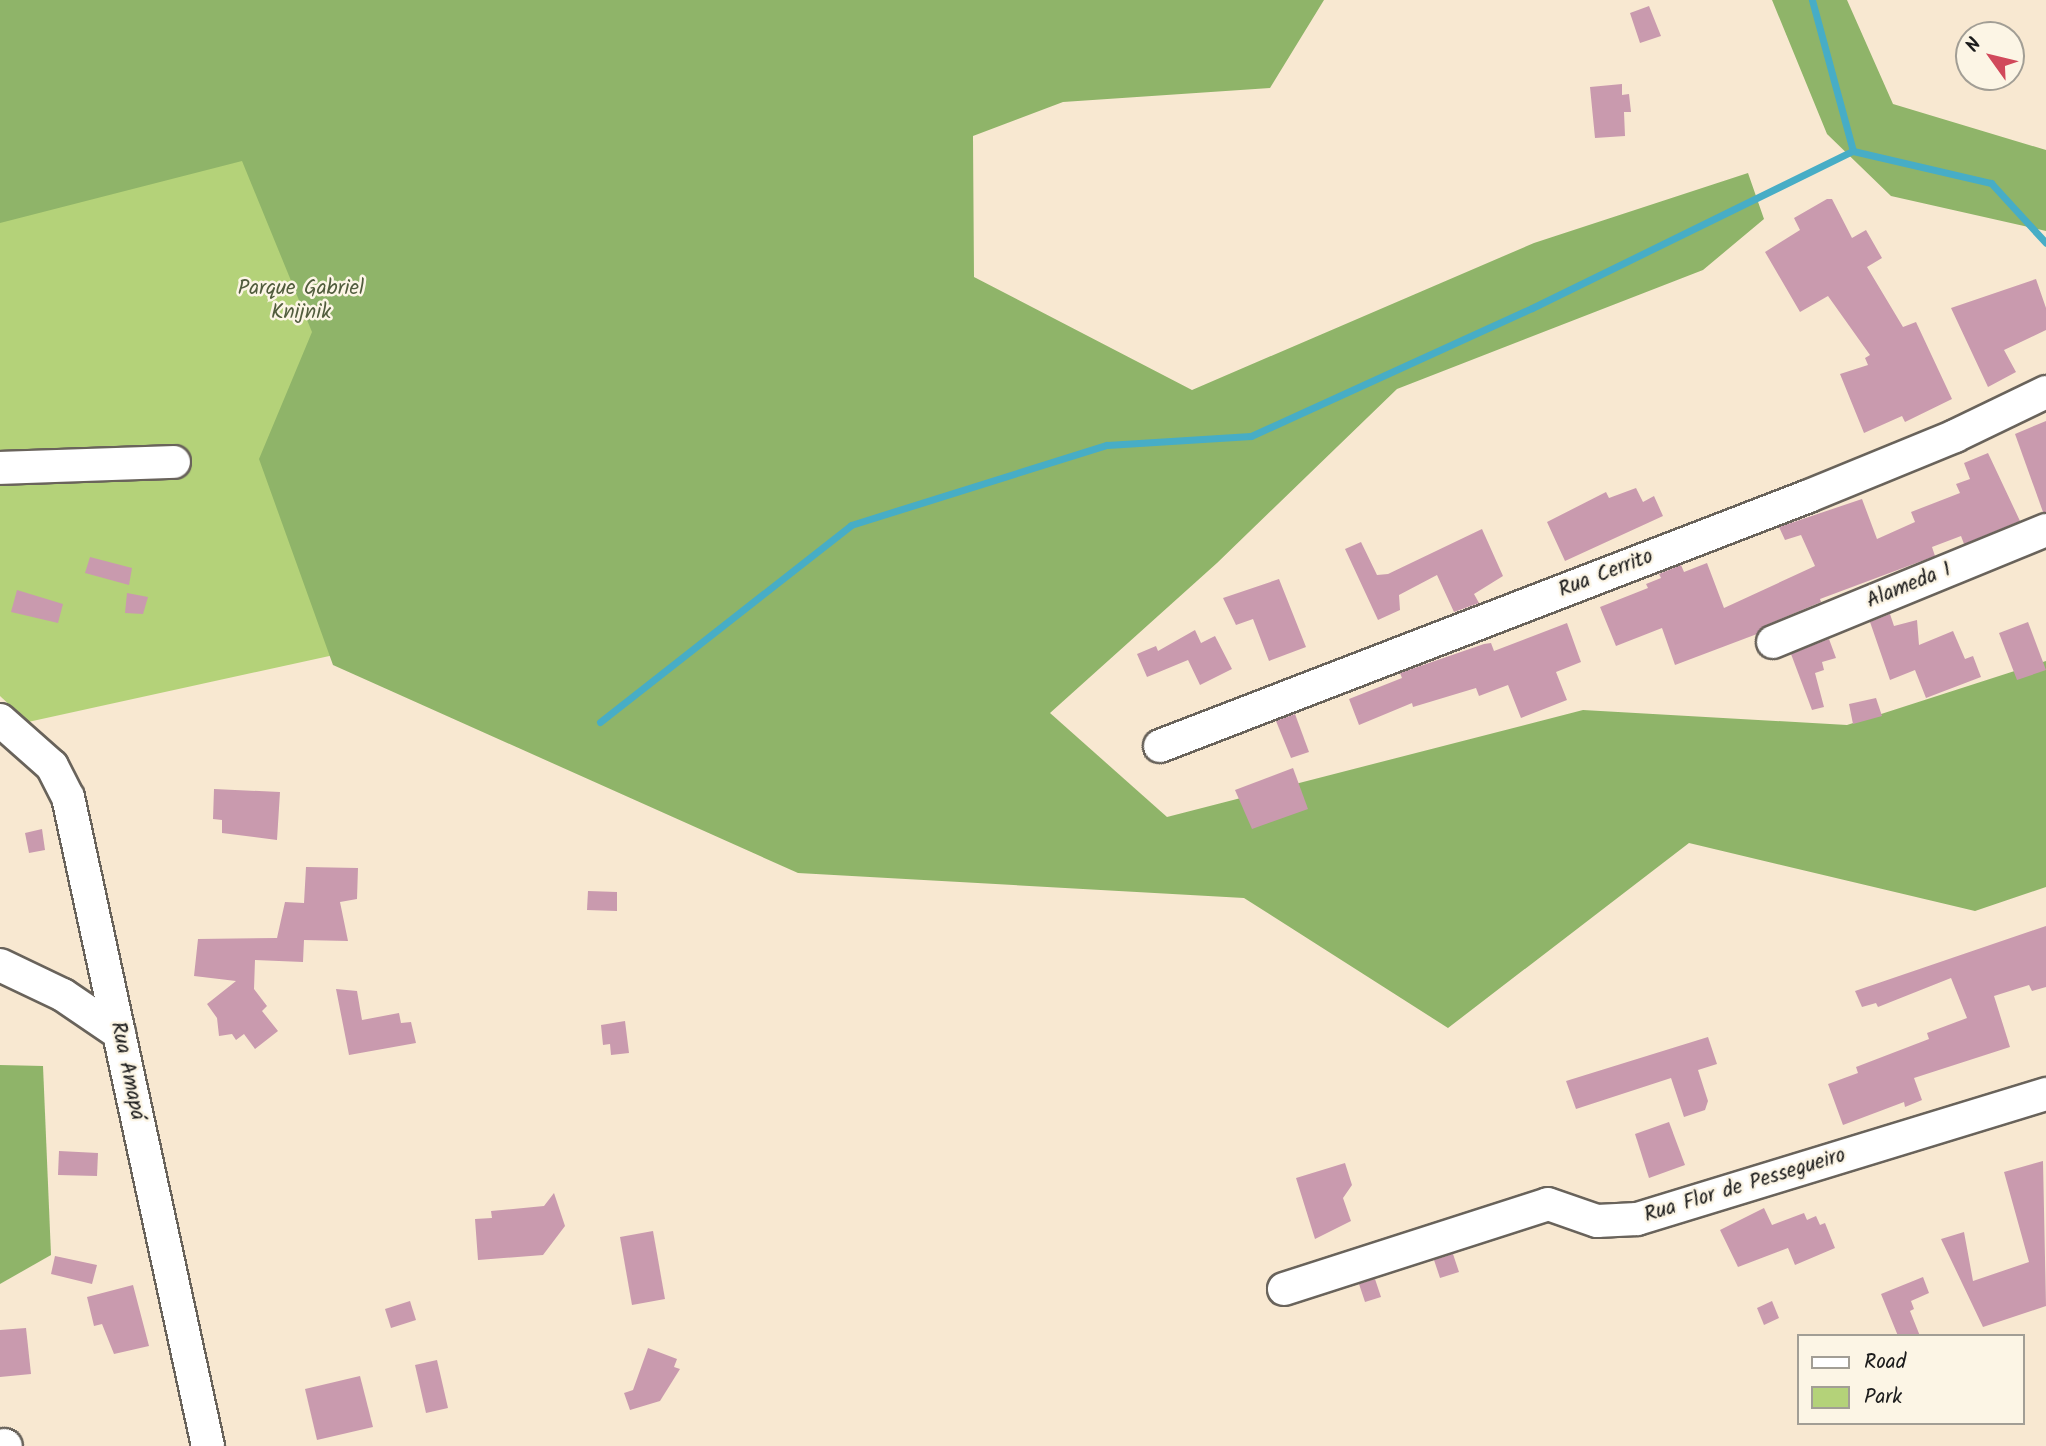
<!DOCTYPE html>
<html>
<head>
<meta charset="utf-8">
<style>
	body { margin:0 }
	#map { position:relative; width:2046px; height:1446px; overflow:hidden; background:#f8e8d1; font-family:Kalam,sans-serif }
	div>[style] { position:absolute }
	.green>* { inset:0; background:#b4d279 }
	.forest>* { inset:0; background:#8fb469 }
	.stream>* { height:7px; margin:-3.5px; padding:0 3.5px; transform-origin:3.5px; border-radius:3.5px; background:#47adc6 }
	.building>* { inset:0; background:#c99aae }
	.roads { filter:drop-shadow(2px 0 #69635b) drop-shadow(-2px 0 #69635b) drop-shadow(0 2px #69635b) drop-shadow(0 -2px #69635b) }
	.minor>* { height:32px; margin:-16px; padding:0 16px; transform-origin:16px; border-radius:16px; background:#fff }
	span { translate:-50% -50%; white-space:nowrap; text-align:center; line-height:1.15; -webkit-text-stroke:5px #fcf5e5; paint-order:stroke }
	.park-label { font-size:21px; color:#515c3d }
	.street-label { font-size:21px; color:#1c1c1c }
	.legend { position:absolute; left:1797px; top:1334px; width:228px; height:91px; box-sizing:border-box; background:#fcf5e5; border:2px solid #a29e95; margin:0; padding:9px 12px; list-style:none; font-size:21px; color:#1c1c1c }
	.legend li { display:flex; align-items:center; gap:14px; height:35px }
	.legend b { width:35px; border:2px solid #a29e95 }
	.north { position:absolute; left:1955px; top:21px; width:70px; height:70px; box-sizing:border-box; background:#fcf5e5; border:2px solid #a29e95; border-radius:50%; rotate:304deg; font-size:19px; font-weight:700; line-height:28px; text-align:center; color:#1c1c1c }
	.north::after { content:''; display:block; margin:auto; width:24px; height:32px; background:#d1495b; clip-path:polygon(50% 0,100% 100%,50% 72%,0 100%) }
</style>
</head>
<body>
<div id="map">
	<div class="green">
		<div style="clip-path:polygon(0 0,570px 0,603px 596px,28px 722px,0 696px)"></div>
	</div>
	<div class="forest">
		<div style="clip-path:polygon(0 0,1324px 0,1270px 88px,1063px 102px,973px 136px,974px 277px,1192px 390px,1534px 243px,1748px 173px,1764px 219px,1703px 270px,1397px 389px,1217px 563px,1050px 713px,1167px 817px,1583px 710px,1847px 725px,2046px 661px,2046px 887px,1975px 911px,1689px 843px,1448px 1028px,1244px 898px,798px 873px,333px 665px,259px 459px,312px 332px,242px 161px,0 223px)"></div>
		<div style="clip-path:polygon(1772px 0,1847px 0,1893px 104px,2046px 150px,2046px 231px,1891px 196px,1827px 134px)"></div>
		<div style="clip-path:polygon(0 1065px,43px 1066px,51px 1255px,0 1284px)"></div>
	</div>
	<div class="stream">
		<div style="left:1812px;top:0;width:156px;rotate:74.8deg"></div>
		<div style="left:1853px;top:151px;width:142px;rotate:13.1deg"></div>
		<div style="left:1991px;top:183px;width:81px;rotate:47.5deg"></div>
		<div style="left:600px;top:722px;width:319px;rotate:-38.1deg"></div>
		<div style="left:851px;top:525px;width:268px;rotate:-17.4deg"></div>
		<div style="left:1107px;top:445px;width:144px;rotate:-3.6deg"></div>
		<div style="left:1251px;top:436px;width:309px;rotate:-24.5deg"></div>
		<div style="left:1532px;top:308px;width:357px;rotate:-26.1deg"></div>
	</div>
	<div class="building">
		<div style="clip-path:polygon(1649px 6px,1661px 36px,1640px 43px,1630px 13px)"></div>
		<div style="clip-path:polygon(1622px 84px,1622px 95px,1629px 94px,1631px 112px,1624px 112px,1625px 136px,1595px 138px,1590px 87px)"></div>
		<div style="clip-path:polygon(1827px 199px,1832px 199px,1852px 238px,1866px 230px,1882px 258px,1867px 267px,1903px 327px,1916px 322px,1952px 399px,1905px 422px,1902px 416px,1864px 433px,1840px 374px,1868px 365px,1865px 358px,1870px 355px,1828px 296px,1800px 312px,1765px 252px,1800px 230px,1794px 218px)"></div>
		<div style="clip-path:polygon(2036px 279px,2046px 308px,2046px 330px,2004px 350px,2016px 372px,1988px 387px,1951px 308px)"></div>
		<div style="clip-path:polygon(2046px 421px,2046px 512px,2043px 512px,2015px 434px)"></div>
		<div style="clip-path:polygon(1988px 453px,2020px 521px,1964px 544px,1961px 536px,1932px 547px,1935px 556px,1820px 599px,1821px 602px,1766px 625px,1757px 634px,1675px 665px,1662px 628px,1616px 646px,1600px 607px,1648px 588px,1646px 584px,1661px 578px,1659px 574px,1681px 565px,1684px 572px,1707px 563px,1724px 608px,1815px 566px,1801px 535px,1785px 540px,1779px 527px,1862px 499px,1877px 539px,1915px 522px,1911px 512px,1960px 493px,1956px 484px,1970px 479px,1964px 463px)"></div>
		<div style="clip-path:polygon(1636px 488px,1643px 502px,1654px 496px,1663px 516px,1565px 561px,1547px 522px,1606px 492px,1609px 498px)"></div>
		<div style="clip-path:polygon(1482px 529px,1503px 576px,1474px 594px,1479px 603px,1454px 612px,1437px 575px,1399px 595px,1400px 610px,1378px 620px,1345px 549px,1361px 542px,1377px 575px,1388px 574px)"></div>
		<div style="clip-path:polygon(90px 557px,132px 568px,129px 585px,85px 573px)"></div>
		<div style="clip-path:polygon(1279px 579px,1306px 647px,1269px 661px,1253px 619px,1236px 625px,1223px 598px)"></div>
		<div style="clip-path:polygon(17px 590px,63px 604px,58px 623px,11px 612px)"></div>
		<div style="clip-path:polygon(127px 593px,148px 597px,143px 614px,125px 613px)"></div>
		<div style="clip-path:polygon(1890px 614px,1894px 626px,1917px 620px,1919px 645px,1953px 631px,1965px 659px,1973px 656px,1981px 677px,1926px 698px,1915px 670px,1890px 680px,1870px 622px)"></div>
		<div style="clip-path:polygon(2028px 622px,2046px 670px,2017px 680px,1999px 633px)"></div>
		<div style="clip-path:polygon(1567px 623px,1581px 662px,1556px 672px,1567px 700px,1521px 718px,1508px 685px,1479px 696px,1476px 688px,1413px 707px,1412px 703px,1359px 725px,1349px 699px,1402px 678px,1400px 673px,1484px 644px,1491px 643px,1494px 651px)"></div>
		<div style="clip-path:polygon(1195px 630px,1201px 643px,1215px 636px,1232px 669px,1200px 685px,1188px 660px,1147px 677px,1137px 654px,1156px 646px,1158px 651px)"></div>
		<div style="clip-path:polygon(1829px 639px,1836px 658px,1822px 662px,1824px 670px,1815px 673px,1824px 707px,1812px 710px,1791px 654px)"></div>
		<div style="clip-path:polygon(1876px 698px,1882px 716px,1853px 724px,1849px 704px)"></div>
		<div style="clip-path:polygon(1295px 714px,1309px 752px,1291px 758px,1276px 721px)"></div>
		<div style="clip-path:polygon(1293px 768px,1308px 809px,1252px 829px,1235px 790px)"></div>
		<div style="clip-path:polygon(214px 789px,280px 792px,277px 840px,222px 833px,222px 820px,213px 819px)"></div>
		<div style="clip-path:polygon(42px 829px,45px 850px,29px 853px,25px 833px)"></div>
		<div style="clip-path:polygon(306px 867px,358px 868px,357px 899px,340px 902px,348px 941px,304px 940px,303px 962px,255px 960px,254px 989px,267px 1006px,262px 1011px,278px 1031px,255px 1049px,244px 1034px,236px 1040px,232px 1034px,219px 1036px,217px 1018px,207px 1004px,236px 981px,194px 976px,198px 939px,277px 938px,285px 902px,304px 903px)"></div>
		<div style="clip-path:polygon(588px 891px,617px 892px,617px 911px,587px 910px)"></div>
		<div style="clip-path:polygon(2046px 926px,2046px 987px,2032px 991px,2029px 985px,1994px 996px,2010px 1047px,1914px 1078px,1922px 1100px,1905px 1107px,1904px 1102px,1843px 1125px,1828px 1084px,1858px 1073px,1856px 1067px,1929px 1039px,1927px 1033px,1967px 1018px,1951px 978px,1878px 1007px,1876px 1003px,1862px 1007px,1855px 991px)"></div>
		<div style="clip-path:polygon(336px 989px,357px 991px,362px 1020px,399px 1013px,401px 1023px,411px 1022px,416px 1043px,349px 1055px)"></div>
		<div style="clip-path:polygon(625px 1021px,629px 1053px,611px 1055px,610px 1044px,603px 1045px,601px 1025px)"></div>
		<div style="clip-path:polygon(1708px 1037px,1717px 1064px,1698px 1070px,1708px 1101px,1705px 1110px,1684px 1117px,1671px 1078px,1576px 1109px,1566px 1081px)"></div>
		<div style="clip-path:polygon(1669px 1122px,1685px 1165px,1649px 1178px,1635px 1134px)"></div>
		<div style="clip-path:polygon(59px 1151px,98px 1153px,97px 1176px,58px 1175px)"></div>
		<div style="clip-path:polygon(2043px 1161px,2046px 1306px,1983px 1327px,1941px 1239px,1964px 1232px,1973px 1281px,2029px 1262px,2004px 1172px)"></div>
		<div style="clip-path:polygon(1345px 1163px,1352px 1185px,1343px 1198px,1351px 1221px,1315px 1239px,1296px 1178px)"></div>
		<div style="clip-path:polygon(554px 1193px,565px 1226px,543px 1255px,478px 1260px,475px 1219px,492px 1218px,491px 1211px,544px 1206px)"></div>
		<div style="clip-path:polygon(1764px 1208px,1772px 1225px,1804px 1213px,1807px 1220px,1816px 1216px,1820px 1225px,1825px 1223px,1835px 1248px,1795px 1265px,1788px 1248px,1738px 1267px,1720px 1230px)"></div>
		<div style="clip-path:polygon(653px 1231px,665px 1299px,632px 1305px,620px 1237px)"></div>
		<div style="clip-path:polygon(1453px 1254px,1459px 1272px,1440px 1278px,1434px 1260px)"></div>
		<div style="clip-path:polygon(55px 1256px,97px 1265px,92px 1284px,51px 1274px)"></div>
		<div style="clip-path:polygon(1923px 1277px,1929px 1293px,1911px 1301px,1914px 1309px,1910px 1311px,1920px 1336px,1898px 1336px,1881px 1294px)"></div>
		<div style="clip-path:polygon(1375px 1279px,1381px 1297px,1365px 1302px,1359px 1284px)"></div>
		<div style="clip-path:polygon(133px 1285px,149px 1346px,114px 1354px,102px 1324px,94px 1326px,87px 1297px)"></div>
		<div style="clip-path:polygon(410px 1301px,416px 1320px,391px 1328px,385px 1309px)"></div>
		<div style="clip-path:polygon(1772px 1301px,1779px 1318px,1764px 1325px,1757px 1308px)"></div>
		<div style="clip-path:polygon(26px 1328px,31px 1374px,0 1377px,0 1330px)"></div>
		<div style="clip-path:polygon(648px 1348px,677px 1359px,674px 1367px,680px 1369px,660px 1401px,630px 1410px,624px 1393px,633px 1390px)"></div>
		<div style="clip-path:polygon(437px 1360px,448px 1408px,426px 1413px,415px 1365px)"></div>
		<div style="clip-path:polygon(360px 1376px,373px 1427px,317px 1440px,305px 1389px)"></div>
	</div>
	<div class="roads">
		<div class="minor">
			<div style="left:0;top:468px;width:174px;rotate:-2deg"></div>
			<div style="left:1773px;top:642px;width:295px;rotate:-22.3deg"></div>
			<div style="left:0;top:720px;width:69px;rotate:41.5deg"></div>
			<div style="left:52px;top:766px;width:35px;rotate:63deg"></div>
			<div style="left:68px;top:797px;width:664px;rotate:77.83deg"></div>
			<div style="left:1160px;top:746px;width:695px;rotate:-21.07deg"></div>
			<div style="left:1809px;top:496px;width:158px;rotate:-22.3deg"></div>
			<div style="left:1955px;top:436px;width:101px;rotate:-25.8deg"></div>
			<div style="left:0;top:965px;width:70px;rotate:25.5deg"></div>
			<div style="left:63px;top:995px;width:68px;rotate:34.2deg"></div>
			<div style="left:1284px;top:1289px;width:277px;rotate:-17.8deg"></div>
			<div style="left:1548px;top:1204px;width:52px;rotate:19.1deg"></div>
			<div style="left:1597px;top:1221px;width:40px;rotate:-2.9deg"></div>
			<div style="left:1637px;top:1219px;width:428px;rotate:-17deg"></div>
			<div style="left:4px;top:1445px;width:2px;rotate:27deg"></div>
		</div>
	</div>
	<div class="park-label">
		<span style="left:301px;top:301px">Parque Gabriel<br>Knijnik</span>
	</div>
	<div class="street-label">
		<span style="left:1606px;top:574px;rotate:-21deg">Rua Cerrito</span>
		<span style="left:1909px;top:586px;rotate:-22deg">Alameda 1</span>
		<span style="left:127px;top:1071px;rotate:78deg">Rua Amapá</span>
		<span style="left:1745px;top:1186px;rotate:-17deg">Rua Flor de Pessegueiro</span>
	</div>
	<ul class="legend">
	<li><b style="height:9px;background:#fff"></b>Road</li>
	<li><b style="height:19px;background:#b4d279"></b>Park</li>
	</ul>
	<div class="north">N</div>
</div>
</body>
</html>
